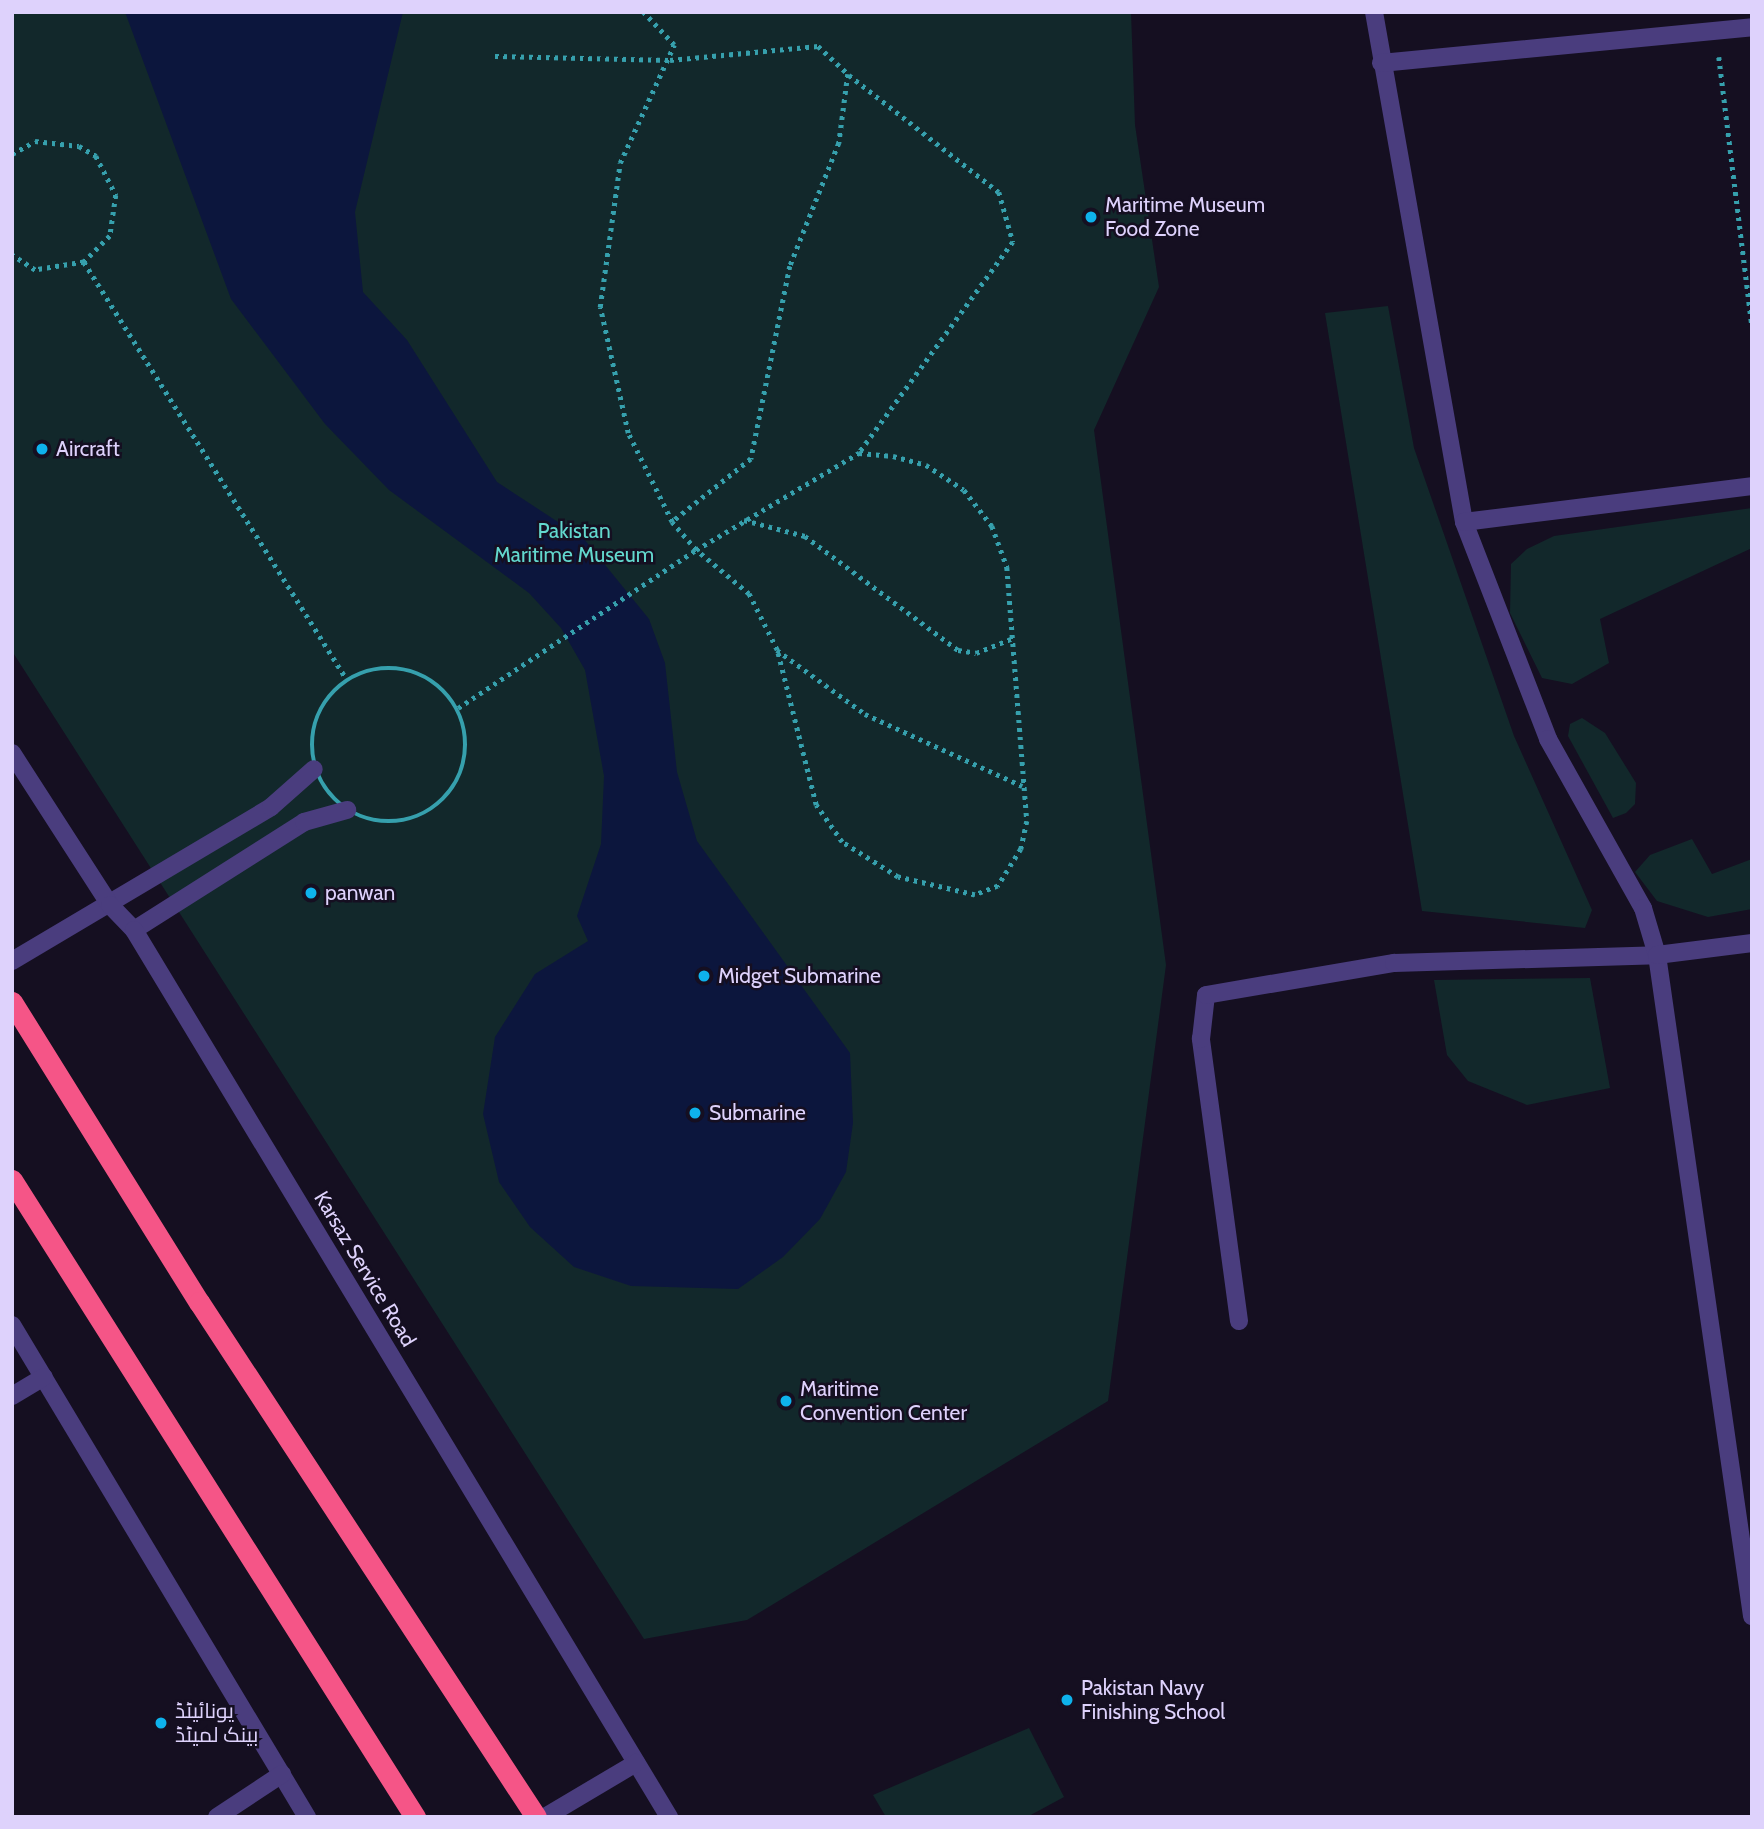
<!DOCTYPE html>
<html>
<head>
<meta charset="utf-8">
<style>
	body { margin:0 }
	#map { position:relative; width:1764px; height:1829px; overflow:hidden; background:#150f21; font-family:Cabin,Cairo,sans-serif }
	div>[style] { position:absolute }
	.green>* { inset:0; background:#12282b }
	.water>* { inset:0; background:#0c163d }
	.path>* { height:4.5px; margin-top:-2.25px; transform-origin:0; background:repeating-linear-gradient(90deg,#36a0ad 0 3.5px,transparent 0 8.5px) }
	.path>.ring { margin:-2.25px; padding:0; box-sizing:content-box; background:none; border:4.5px solid #36a0ad; border-radius:50% }
	.lane>* { height:18px; margin:-9px; padding:0 9px; transform-origin:9px; border-radius:9px; background:#4a3d7e }
	.street>* { height:18px; margin:-9px; padding:0 9px; transform-origin:9px; border-radius:9px; background:#4a3d7e }
	.highway>* { height:21px; margin:-10.5px; padding:0 10.5px; transform-origin:10.5px; border-radius:10.5px; background:#f55587 }
	.dots>* { width:19px; height:19px; translate:-50% -50%; box-sizing:border-box; border:4px solid #150f21; border-radius:50% }
	span { translate:-50% -50%; white-space:nowrap; text-align:center; line-height:1.15; -webkit-text-stroke:5px #150f21; paint-order:stroke }
	.poi-label { font-size:21px; color:#ded2fc }
	.left { translate:0 -50%; text-align:left }
	.park-label { font-size:21px; color:#63d8ce }
	.street-label { font-size:21px; color:#ded2fc }
	.frame { position:absolute; inset:0; border:14px solid #ded2fc; pointer-events:none }
</style>
</head>
<body>
<div id="map">
	<div class="green">
		<div style="clip-path:polygon(12px 12px,1131px 12px,1135px 125px,1159px 287px,1094px 430px,1166px 965px,1108px 1401px,747px 1620px,644px 1639px,12px 651px)"></div>
		<div style="clip-path:polygon(1388px 306px,1414px 448px,1514px 736px,1592px 910px,1585px 928px,1422px 911px,1325px 313px)"></div>
		<div style="clip-path:polygon(1752px 508px,1752px 548px,1600px 619px,1609px 663px,1572px 684px,1542px 678px,1510px 613px,1511px 564px,1527px 549px,1554px 536px)"></div>
		<div style="clip-path:polygon(1582px 718px,1605px 733px,1636px 783px,1635px 804px,1626px 813px,1613px 818px,1568px 736px,1570px 724px)"></div>
		<div style="clip-path:polygon(1692px 839px,1712px 874px,1752px 859px,1752px 909px,1708px 917px,1657px 901px,1635px 872px,1650px 855px)"></div>
		<div style="clip-path:polygon(1590px 978px,1610px 1088px,1527px 1105px,1468px 1081px,1447px 1055px,1434px 980px)"></div>
		<div style="clip-path:polygon(1029px 1728px,1064px 1797px,1027px 1817px,886px 1817px,873px 1795px)"></div>
	</div>
	<div class="water">
		<div style="clip-path:polygon(125px 12px,403px 12px,355px 212px,363px 292px,407px 340px,497px 482px,584px 539px,649px 619px,665px 663px,677px 772px,697px 841px,850px 1053px,853px 1123px,846px 1172px,820px 1219px,783px 1257px,738px 1289px,631px 1286px,574px 1267px,530px 1227px,499px 1182px,483px 1114px,495px 1037px,535px 974px,588px 941px,577px 916px,601px 844px,604px 776px,585px 670px,561px 628px,529px 593px,389px 490px,325px 424px,231px 299px)"></div>
	</div>
	<div class="path">
		<div style="left:495px;top:56px;width:175px;rotate:1.3deg"></div>
		<div style="left:670px;top:60px;width:149px;rotate:-5.4deg"></div>
		<div style="left:818px;top:46px;width:41px;rotate:43deg"></div>
		<div style="left:848px;top:74px;width:70px;rotate:97.4deg"></div>
		<div style="left:839px;top:143px;width:132px;rotate:111.7deg"></div>
		<div style="left:790px;top:266px;width:197px;rotate:101.4deg"></div>
		<div style="left:751px;top:459px;width:101px;rotate:141.4deg"></div>
		<div style="left:1719px;top:57px;width:272px;rotate:83deg"></div>
		<div style="left:849px;top:75px;width:190px;rotate:38deg"></div>
		<div style="left:999px;top:192px;width:52px;rotate:74.4deg"></div>
		<div style="left:1013px;top:242px;width:261px;rotate:126.1deg"></div>
		<div style="left:12px;top:154px;width:26px;rotate:-29deg"></div>
		<div style="left:35px;top:141px;width:44px;rotate:6.5deg"></div>
		<div style="left:79px;top:146px;width:20px;rotate:30deg"></div>
		<div style="left:96px;top:156px;width:44px;rotate:62.9deg"></div>
		<div style="left:116px;top:195px;width:41px;rotate:98.3deg"></div>
		<div style="left:110px;top:236px;width:37px;rotate:135deg"></div>
		<div style="left:84px;top:262px;width:50px;rotate:170.7deg"></div>
		<div style="left:35px;top:270px;width:27px;rotate:-147deg"></div>
		<div style="left:84px;top:262px;width:493px;rotate:57.8deg"></div>
		<div style="left:744px;top:520px;width:63px;rotate:14.7deg"></div>
		<div style="left:805px;top:536px;width:191px;rotate:36.7deg"></div>
		<div style="left:958px;top:650px;width:18px;rotate:9deg"></div>
		<div style="left:976px;top:653px;width:40px;rotate:-22deg"></div>
		<div style="left:777px;top:650px;width:109px;rotate:36deg"></div>
		<div style="left:865px;top:714px;width:173px;rotate:24.6deg"></div>
		<div class="ring" style="left:312px;top:668px;width:149.5px;height:149.5px"></div>
		<div style="left:458px;top:708px;width:286px;rotate:-33.6deg"></div>
		<div style="left:696px;top:550px;width:190px;rotate:-30.8deg"></div>
		<div style="left:859px;top:453px;width:34px;rotate:5deg"></div>
		<div style="left:893px;top:456px;width:34px;rotate:15deg"></div>
		<div style="left:926px;top:465px;width:45px;rotate:33.3deg"></div>
		<div style="left:964px;top:490px;width:46px;rotate:52.1deg"></div>
		<div style="left:992px;top:526px;width:44px;rotate:69.9deg"></div>
		<div style="left:1007px;top:567px;width:255px;rotate:85.5deg"></div>
		<div style="left:1027px;top:821px;width:29px;rotate:102deg"></div>
		<div style="left:1021px;top:849px;width:44px;rotate:121.9deg"></div>
		<div style="left:998px;top:886px;width:25px;rotate:159deg"></div>
		<div style="left:975px;top:895px;width:79px;rotate:-166.8deg"></div>
		<div style="left:898px;top:877px;width:66px;rotate:-148deg"></div>
		<div style="left:842px;top:842px;width:45px;rotate:-125.1deg"></div>
		<div style="left:816px;top:805px;width:160px;rotate:-104.1deg"></div>
		<div style="left:777px;top:650px;width:63px;rotate:-116.6deg"></div>
		<div style="left:749px;top:594px;width:69px;rotate:-140.3deg"></div>
		<div style="left:696px;top:550px;width:37px;rotate:-131deg"></div>
		<div style="left:672px;top:522px;width:99px;rotate:-116.3deg"></div>
		<div style="left:628px;top:433px;width:129px;rotate:-102.5deg"></div>
		<div style="left:600px;top:307px;width:145px;rotate:-82.1deg"></div>
		<div style="left:620px;top:163px;width:130px;rotate:-65.4deg"></div>
		<div style="left:674px;top:45px;width:45px;rotate:-133.2deg"></div>
	</div>
	<div class="lane">
		<div style="left:134px;top:930px;width:201px;rotate:-32.4deg"></div>
		<div style="left:304px;top:822px;width:45px;rotate:-15.6deg"></div>
		<div style="left:12px;top:961px;width:301px;rotate:-30.7deg"></div>
		<div style="left:271px;top:807px;width:57px;rotate:-41.5deg"></div>
		<div style="left:1239px;top:1321px;width:285px;rotate:-97.7deg"></div>
		<div style="left:1201px;top:1039px;width:44px;rotate:-83.5deg"></div>
		<div style="left:1206px;top:995px;width:191px;rotate:-9.7deg"></div>
		<div style="left:1394px;top:963px;width:263px;rotate:-1.7deg"></div>
	</div>
	<div class="street">
		<div style="left:1374px;top:12px;width:518px;rotate:79.99deg"></div>
		<div style="left:1464px;top:522px;width:233px;rotate:68.8deg"></div>
		<div style="left:1548px;top:739px;width:194px;rotate:60.7deg"></div>
		<div style="left:1643px;top:908px;width:49px;rotate:73.4deg"></div>
		<div style="left:1657px;top:955px;width:668px;rotate:81.82deg"></div>
		<div style="left:1381px;top:63px;width:373px;rotate:-5.5deg"></div>
		<div style="left:1464px;top:522px;width:290px;rotate:-7.1deg"></div>
		<div style="left:12px;top:753px;width:181px;rotate:57.2deg"></div>
		<div style="left:110px;top:905px;width:35px;rotate:46deg"></div>
		<div style="left:134px;top:930px;width:1036px;rotate:58.9deg"></div>
		<div style="left:1657px;top:955px;width:96px;rotate:-7.2deg"></div>
		<div style="left:12px;top:1325px;width:574px;rotate:59.05deg"></div>
		<div style="left:12px;top:1396px;width:37px;rotate:-31deg"></div>
		<div style="left:217px;top:1817px;width:78px;rotate:-33.5deg"></div>
		<div style="left:545px;top:1817px;width:106px;rotate:-30.7deg"></div>
	</div>
	<div class="highway">
		<div style="left:12px;top:1002px;width:354px;rotate:58.1deg"></div>
		<div style="left:199px;top:1302px;width:615px;rotate:56.8deg"></div>
		<div style="left:12px;top:1180px;width:754px;rotate:57.68deg"></div>
	</div>
	<div class="dots">
		<div style="left:1091px;top:217px;background:#0eb2ec"></div>
		<div style="left:42px;top:449px;background:#0eb2ec"></div>
		<div style="left:311px;top:893px;background:#0eb2ec"></div>
		<div style="left:704px;top:976px;background:#0eb2ec"></div>
		<div style="left:695px;top:1113px;background:#0eb2ec"></div>
		<div style="left:786px;top:1401px;background:#0eb2ec"></div>
		<div style="left:1067px;top:1700px;background:#0eb2ec"></div>
		<div style="left:161px;top:1723px;background:#0eb2ec"></div>
	</div>
	<div class="poi-label">
		<span class="left" style="left:1105px;top:217px">Maritime Museum<br>Food Zone</span>
		<span class="left" style="left:56px;top:449px">Aircraft</span>
		<span class="left" style="left:325px;top:893px">panwan</span>
		<span class="left" style="left:718px;top:976px">Midget Submarine</span>
		<span class="left" style="left:709px;top:1113px">Submarine</span>
		<span class="left" style="left:800px;top:1401px">Maritime<br>Convention Center</span>
		<span class="left" style="left:1081px;top:1700px">Pakistan Navy<br>Finishing School</span>
		<span class="left" style="left:175px;top:1723px">یونائیٹڈ<br>بینک لمیٹڈ</span>
	</div>
	<div class="park-label">
		<span style="left:574px;top:543px">Pakistan<br>Maritime Museum</span>
	</div>
	<div class="street-label">
		<span style="left:365px;top:1269px;rotate:59deg">Karsaz Service Road</span>
	</div>
	<div class="frame"></div>
</div>
</body>
</html>
